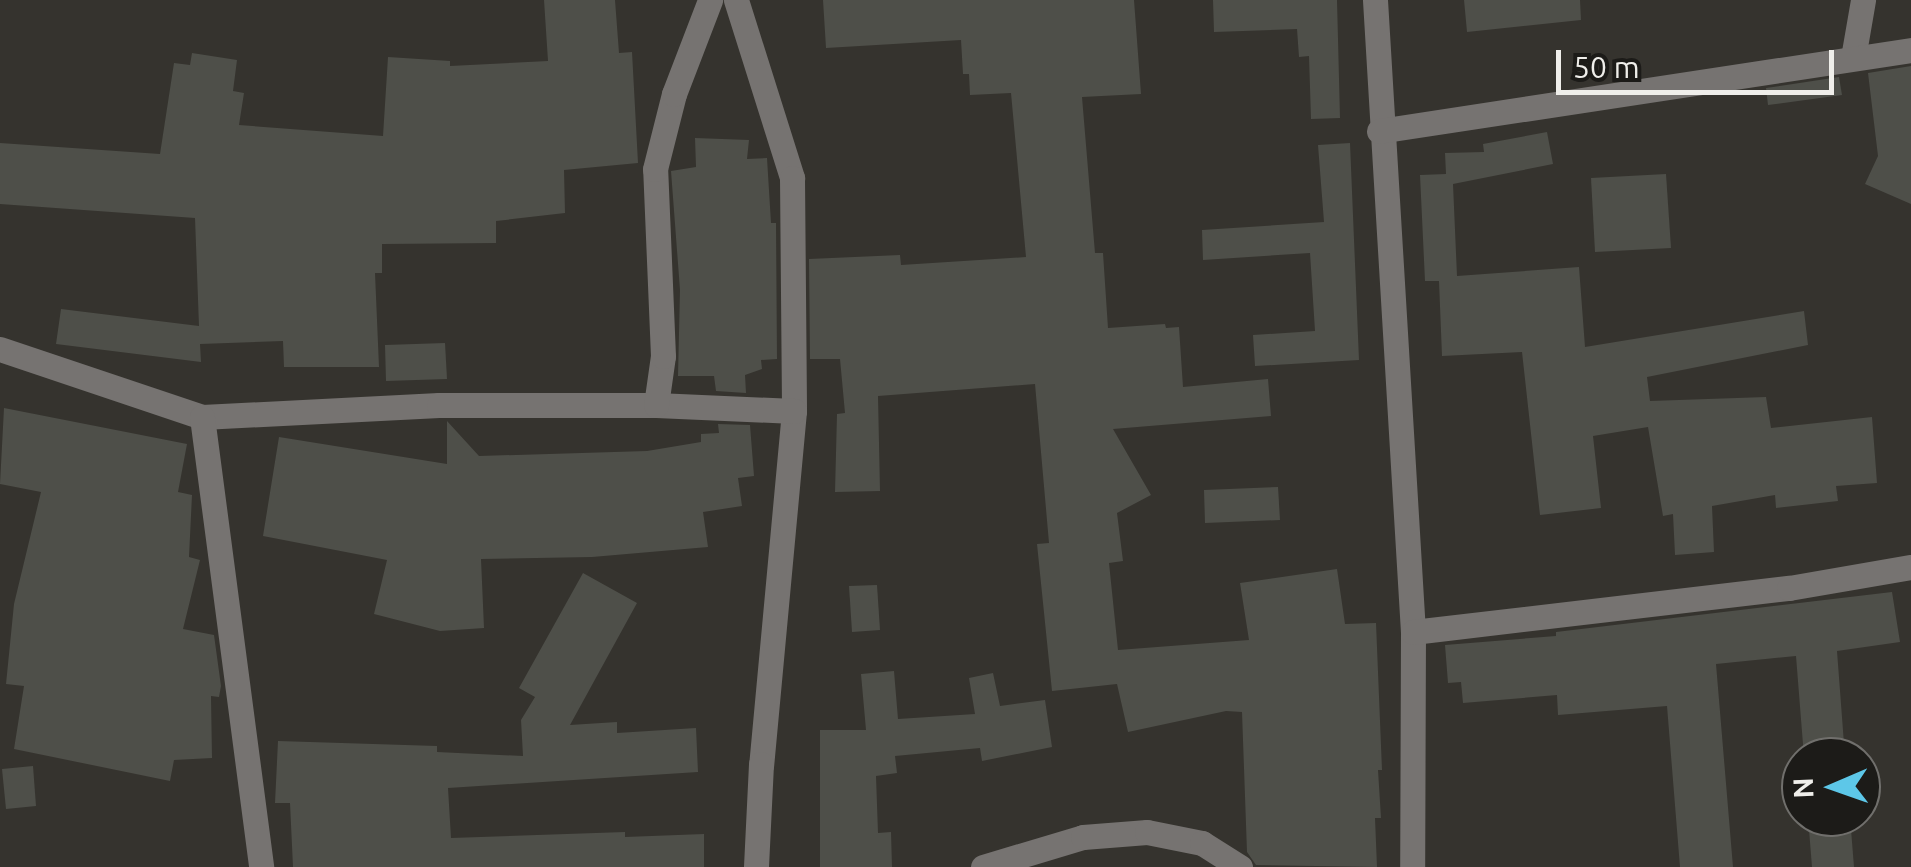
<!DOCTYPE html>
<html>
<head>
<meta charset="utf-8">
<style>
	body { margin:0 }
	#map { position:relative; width:1911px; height:867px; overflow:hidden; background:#35332e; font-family:Ubuntu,sans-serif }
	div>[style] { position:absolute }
	.building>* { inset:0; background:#4e4f49 }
	.minor>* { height:25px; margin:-12.5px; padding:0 12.5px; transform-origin:12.5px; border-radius:12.5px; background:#767371 }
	span { translate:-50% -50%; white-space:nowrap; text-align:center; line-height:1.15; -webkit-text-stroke:9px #1c1b18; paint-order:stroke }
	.north { position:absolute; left:1781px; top:737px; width:100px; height:100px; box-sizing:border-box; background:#1c1b18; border:2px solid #706f6c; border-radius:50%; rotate:268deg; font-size:28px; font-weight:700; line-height:40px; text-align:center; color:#efeeea }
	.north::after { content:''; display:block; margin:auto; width:35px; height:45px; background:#5dc7e8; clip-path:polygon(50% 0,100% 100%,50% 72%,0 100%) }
	.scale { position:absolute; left:1556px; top:50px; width:278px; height:45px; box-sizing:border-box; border:5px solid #efeeea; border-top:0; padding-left:12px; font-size:30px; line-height:35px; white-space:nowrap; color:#efeeea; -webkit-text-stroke:8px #1c1b18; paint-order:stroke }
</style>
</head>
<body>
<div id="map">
	<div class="building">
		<div style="clip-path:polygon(544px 0,615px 0,619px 53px,632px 52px,638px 163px,564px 170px,565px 213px,496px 221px,496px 243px,382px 244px,382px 273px,375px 273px,379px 367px,284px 367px,283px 341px,200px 344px,201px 362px,56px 344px,61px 309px,199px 326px,195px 218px,0 204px,0 143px,160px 154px,174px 63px,190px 65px,192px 53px,237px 60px,233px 91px,244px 93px,239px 125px,383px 136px,388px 57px,450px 61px,450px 66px,548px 61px)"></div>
		<div style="clip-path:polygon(823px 0,1134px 0,1141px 94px,1082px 97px,1095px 253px,1103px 253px,1108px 328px,1165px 324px,1166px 328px,1179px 327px,1183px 387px,1268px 379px,1271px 416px,1113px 429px,1151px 495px,1117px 513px,1123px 561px,1109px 563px,1118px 650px,1249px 640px,1240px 583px,1337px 569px,1345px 624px,1376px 623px,1382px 770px,1378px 770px,1381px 818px,1375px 818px,1377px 867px,1256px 865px,1247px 852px,1242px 712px,1226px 711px,1128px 732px,1117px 684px,1052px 691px,1037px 544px,1049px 543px,1035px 384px,878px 396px,880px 491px,835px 492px,837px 414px,845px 413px,840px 359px,810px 359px,809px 259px,900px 255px,901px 265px,1026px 257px,1011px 93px,970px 95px,969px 74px,963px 74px,961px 40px,826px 48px)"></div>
		<div style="clip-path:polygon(1213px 0,1337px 0,1340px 118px,1311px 119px,1309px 56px,1299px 57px,1297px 29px,1214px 32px)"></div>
		<div style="clip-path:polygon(1464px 0,1580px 0,1581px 20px,1467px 32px)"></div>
		<div style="clip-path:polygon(1911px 66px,1911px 204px,1865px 184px,1878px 156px,1868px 73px)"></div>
		<div style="clip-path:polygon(1839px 77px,1842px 95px,1768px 105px,1766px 88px)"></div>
		<div style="clip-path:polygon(1547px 132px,1553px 164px,1453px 184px,1457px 276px,1579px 267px,1585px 347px,1804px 311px,1808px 345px,1647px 377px,1650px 401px,1766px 397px,1771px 428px,1872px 417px,1877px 483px,1836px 486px,1838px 501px,1776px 508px,1775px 495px,1712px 506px,1714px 552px,1675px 555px,1673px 514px,1663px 516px,1648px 427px,1593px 436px,1601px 508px,1540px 515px,1522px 352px,1442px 356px,1439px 281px,1425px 281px,1420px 175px,1446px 174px,1445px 153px,1484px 152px,1483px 144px)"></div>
		<div style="clip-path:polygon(695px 138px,749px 140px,747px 159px,767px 158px,771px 223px,776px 223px,777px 359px,761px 360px,762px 369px,745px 375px,746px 393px,716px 391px,714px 376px,678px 376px,680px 290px,671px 171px,696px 167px)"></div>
		<div style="clip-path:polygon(1350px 143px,1359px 360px,1255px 366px,1253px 335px,1315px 331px,1310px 253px,1203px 260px,1202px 230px,1324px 222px,1318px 145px)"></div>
		<div style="clip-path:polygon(1666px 174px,1671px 248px,1595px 252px,1591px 178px)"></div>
		<div style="clip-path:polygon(445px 343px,447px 379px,386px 381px,385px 345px)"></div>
		<div style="clip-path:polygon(4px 408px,187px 444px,178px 492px,192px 495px,189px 557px,200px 560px,183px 629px,214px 635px,221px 686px,219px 697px,211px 696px,212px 758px,174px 760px,170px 781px,14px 749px,24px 686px,6px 684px,14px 604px,41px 492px,0 484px)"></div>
		<div style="clip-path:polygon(447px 421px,479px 456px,647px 451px,701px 442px,701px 434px,719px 433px,718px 424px,750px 425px,754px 476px,738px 478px,742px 506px,703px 512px,708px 547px,592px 557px,481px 559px,484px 628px,440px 631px,374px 614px,387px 560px,263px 536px,279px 437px,447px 464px)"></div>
		<div style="clip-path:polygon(1278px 487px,1280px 520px,1205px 523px,1204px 490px)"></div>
		<div style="clip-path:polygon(583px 573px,637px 603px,570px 725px,617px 722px,617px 733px,696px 728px,698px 772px,448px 788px,451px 838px,625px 832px,625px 837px,704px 834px,704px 867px,293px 867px,290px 803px,275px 803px,278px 741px,437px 746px,437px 752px,523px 756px,521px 720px,535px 697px,519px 688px)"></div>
		<div style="clip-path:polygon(877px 585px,880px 630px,852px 632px,849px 586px)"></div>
		<div style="clip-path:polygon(1892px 592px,1900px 642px,1837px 651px,1845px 757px,1804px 757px,1796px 656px,1716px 664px,1733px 867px,1680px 867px,1667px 706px,1558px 715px,1557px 695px,1463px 703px,1461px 682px,1448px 683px,1445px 645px,1556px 636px,1556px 632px)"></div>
		<div style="clip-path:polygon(894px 671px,898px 719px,975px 714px,969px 678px,993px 673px,1000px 706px,1045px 700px,1052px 747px,982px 761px,980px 748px,895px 756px,897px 773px,876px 776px,878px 833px,891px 832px,892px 867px,820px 867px,820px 730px,866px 730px,861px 674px)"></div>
		<div style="clip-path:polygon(33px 766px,36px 806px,6px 809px,2px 769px)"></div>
		<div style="clip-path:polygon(1808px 817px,1850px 817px,1854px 867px,1812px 867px)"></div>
	</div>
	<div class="minor">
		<div style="left:736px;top:0;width:187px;rotate:72.5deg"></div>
		<div style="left:792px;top:178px;width:233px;rotate:89.5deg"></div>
		<div style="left:794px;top:411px;width:355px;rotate:95.3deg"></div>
		<div style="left:761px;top:764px;width:103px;rotate:92.8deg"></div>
		<div style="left:1375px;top:0;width:633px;rotate:86.56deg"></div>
		<div style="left:1413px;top:632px;width:235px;rotate:90.2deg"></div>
		<div style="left:1853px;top:58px;width:59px;rotate:-80.2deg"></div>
		<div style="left:1379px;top:131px;width:538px;rotate:-8.66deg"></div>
		<div style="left:0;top:349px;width:213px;rotate:18.6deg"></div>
		<div style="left:202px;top:417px;width:237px;rotate:-2.9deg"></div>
		<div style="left:439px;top:405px;width:217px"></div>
		<div style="left:656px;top:405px;width:138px;rotate:2.5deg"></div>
		<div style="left:656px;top:405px;width:49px;rotate:-81.9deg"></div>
		<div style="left:663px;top:356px;width:187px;rotate:-92.4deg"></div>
		<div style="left:655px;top:169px;width:77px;rotate:-75.8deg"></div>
		<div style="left:674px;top:94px;width:101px;rotate:-69deg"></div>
		<div style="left:202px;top:417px;width:454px;rotate:82.5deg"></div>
		<div style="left:1413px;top:632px;width:379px;rotate:-6.7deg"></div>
		<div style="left:1789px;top:588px;width:124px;rotate:-9.8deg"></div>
		<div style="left:983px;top:867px;width:104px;rotate:-16.7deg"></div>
		<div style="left:1083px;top:837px;width:64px;rotate:-4.5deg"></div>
		<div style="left:1147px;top:832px;width:56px;rotate:11.3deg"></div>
		<div style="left:1202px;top:843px;width:45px;rotate:32.3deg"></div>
	</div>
	<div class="north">N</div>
	<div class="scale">50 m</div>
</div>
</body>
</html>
